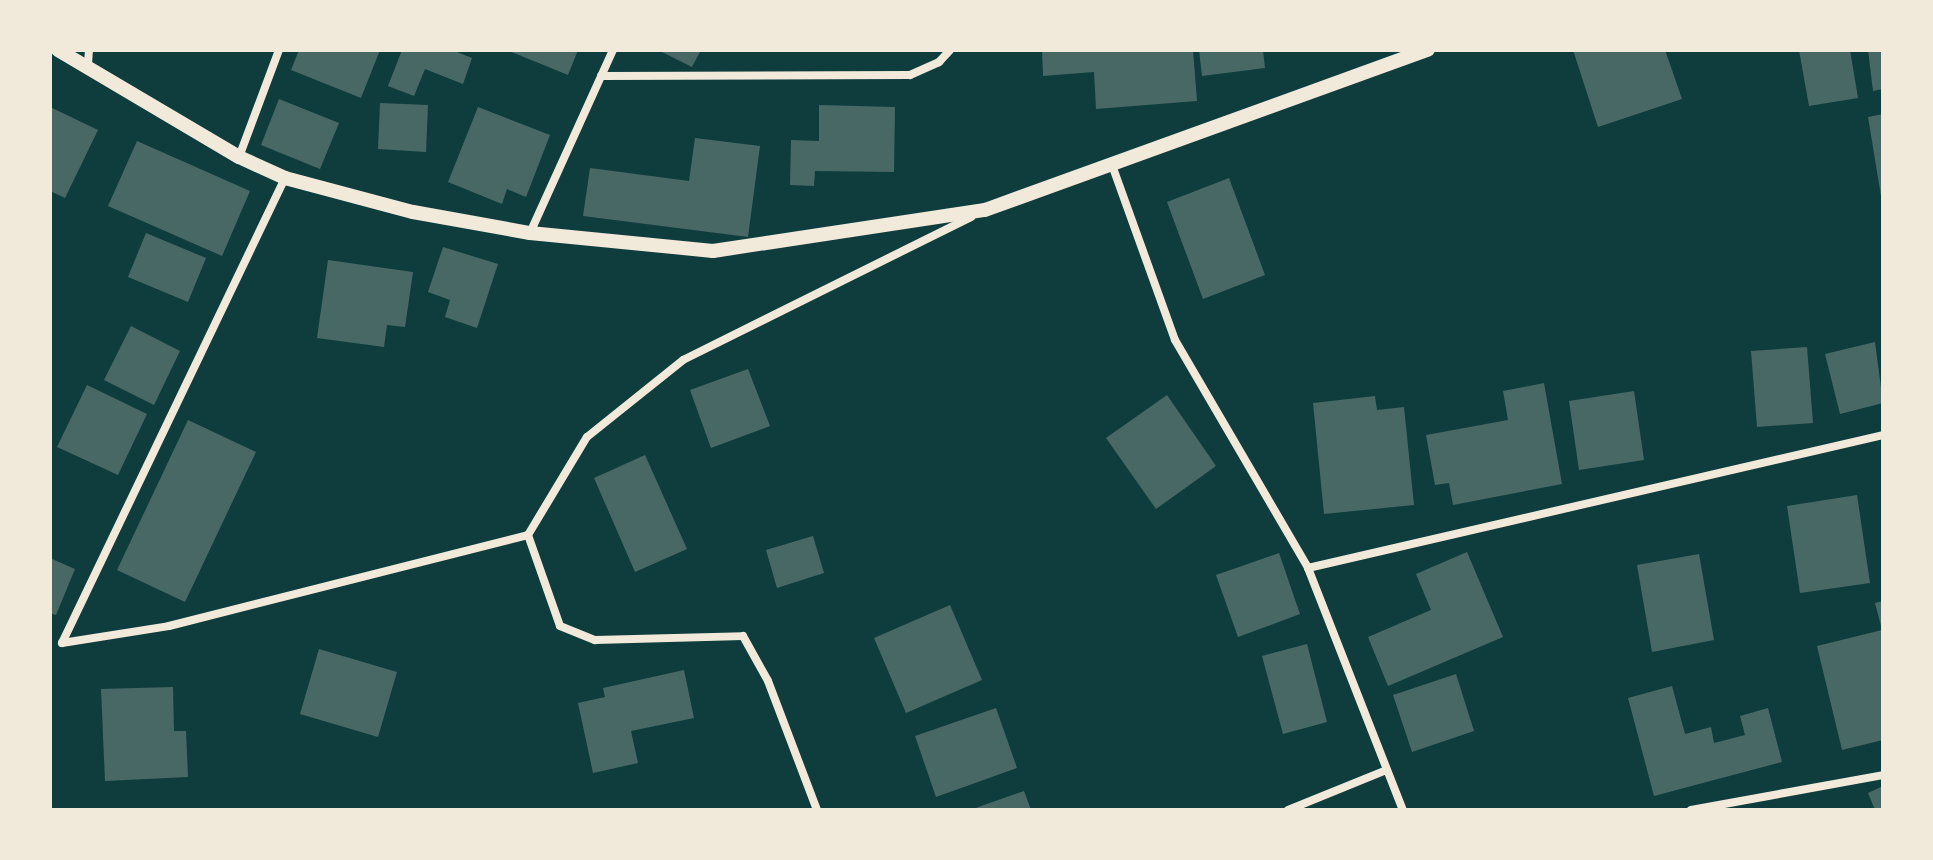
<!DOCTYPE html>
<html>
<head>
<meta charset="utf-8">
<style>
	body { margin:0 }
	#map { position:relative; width:1933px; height:860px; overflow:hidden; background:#0f3d3e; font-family:Commissioner,sans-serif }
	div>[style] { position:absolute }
	.building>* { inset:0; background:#486865 }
	.minor>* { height:8px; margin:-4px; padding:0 4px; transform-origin:4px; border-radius:4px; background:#f1e9da }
	.tertiary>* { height:14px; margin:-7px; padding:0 7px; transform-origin:7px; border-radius:7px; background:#f1e9da }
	span { translate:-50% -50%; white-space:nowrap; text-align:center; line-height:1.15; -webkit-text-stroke:6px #f1e9da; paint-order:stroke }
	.frame { position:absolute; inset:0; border:52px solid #f1e9da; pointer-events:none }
</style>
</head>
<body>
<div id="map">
	<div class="building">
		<div style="clip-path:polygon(299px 50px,380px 50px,361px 98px,291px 70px)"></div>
		<div style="clip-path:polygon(402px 50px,452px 50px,472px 58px,463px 84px,425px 69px,414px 96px,388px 86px)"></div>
		<div style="clip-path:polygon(507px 50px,578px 50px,568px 75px)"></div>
		<div style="clip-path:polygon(658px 50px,701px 50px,692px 67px)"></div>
		<div style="clip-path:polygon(1042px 50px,1193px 50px,1197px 101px,1096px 109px,1094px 72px,1043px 76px)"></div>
		<div style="clip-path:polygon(1199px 50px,1263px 50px,1265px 68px,1202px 76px)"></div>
		<div style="clip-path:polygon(1573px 50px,1665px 50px,1682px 99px,1598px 127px)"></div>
		<div style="clip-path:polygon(1799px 50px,1850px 50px,1858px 98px,1809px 106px)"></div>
		<div style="clip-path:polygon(1868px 50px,1883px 50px,1883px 89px,1873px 91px)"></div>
		<div style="clip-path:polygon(279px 99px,339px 123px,320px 169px,261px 145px)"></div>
		<div style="clip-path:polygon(380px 103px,428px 105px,426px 152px,378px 149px)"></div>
		<div style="clip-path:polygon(819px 105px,895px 107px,894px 172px,815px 171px,814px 186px,790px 185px,791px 140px,819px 141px)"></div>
		<div style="clip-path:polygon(50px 107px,98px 130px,65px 198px,50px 191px)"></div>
		<div style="clip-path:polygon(478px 107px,550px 135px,526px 197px,507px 189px,502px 204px,448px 182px)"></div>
		<div style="clip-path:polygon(1883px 114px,1883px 196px,1881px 196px,1868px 117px)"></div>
		<div style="clip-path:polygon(695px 138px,760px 146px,748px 237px,583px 216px,590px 168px,689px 181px)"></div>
		<div style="clip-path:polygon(137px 141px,250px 191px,222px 256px,108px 206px)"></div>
		<div style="clip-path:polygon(1229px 178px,1265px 275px,1203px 299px,1167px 202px)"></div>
		<div style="clip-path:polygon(146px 233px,206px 258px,188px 302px,128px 277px)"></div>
		<div style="clip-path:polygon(443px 247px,498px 264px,477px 328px,445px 317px,450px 300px,428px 292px)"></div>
		<div style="clip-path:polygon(328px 260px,413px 272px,405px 327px,387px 325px,384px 347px,317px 338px)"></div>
		<div style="clip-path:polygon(131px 326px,180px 351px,154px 405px,104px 380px)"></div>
		<div style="clip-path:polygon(1875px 342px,1883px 403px,1840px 414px,1825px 354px)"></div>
		<div style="clip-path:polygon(1807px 347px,1813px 423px,1757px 427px,1751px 351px)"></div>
		<div style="clip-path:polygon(748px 369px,770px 426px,711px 448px,690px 390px)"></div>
		<div style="clip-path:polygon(1544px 383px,1562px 484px,1453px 505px,1449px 483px,1435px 485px,1426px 435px,1508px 420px,1503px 391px)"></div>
		<div style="clip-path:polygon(87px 385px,147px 414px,118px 475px,57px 447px)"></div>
		<div style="clip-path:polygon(1634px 391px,1644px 460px,1579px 470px,1569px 401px)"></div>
		<div style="clip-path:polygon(1167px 395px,1216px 466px,1156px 509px,1106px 438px)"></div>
		<div style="clip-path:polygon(1375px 396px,1377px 410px,1404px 407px,1414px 505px,1324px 514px,1313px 403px)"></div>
		<div style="clip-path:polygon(188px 420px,256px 452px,185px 602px,117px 570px)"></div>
		<div style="clip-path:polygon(645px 455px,687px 549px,635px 572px,594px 478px)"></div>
		<div style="clip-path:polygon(1857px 495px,1870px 583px,1800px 593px,1787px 506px)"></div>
		<div style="clip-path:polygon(813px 536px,824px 573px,777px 588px,766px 550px)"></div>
		<div style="clip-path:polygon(1467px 552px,1503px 637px,1388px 686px,1368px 637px,1431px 610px,1416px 574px)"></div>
		<div style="clip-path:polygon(1279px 553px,1300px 614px,1238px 637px,1216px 575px)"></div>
		<div style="clip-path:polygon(1699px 554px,1714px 640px,1652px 652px,1637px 565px)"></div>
		<div style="clip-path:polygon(50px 558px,75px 569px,56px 615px,50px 613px)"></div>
		<div style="clip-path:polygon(1883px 601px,1883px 740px,1842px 750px,1817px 646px,1882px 630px,1875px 603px)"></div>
		<div style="clip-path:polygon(950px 605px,982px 680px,906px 713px,874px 638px)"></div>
		<div style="clip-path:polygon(1307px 644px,1327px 722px,1283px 734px,1262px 656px)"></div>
		<div style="clip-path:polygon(319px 649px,397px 672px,378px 737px,300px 714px)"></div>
		<div style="clip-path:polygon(684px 670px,694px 718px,631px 731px,638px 763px,593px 773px,578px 703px,605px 697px,603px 688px)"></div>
		<div style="clip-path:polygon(1456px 674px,1474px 731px,1412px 752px,1393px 695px)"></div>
		<div style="clip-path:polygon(1672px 686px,1685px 734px,1711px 727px,1714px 743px,1745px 735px,1740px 716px,1768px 708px,1782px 762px,1654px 796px,1628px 698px)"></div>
		<div style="clip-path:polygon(173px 687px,174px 731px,186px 731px,188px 777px,105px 781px,101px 689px)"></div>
		<div style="clip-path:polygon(996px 708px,1017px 768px,936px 797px,915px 736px)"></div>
		<div style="clip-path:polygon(1883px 786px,1883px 810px,1875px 810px,1868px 793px)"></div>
		<div style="clip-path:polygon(1024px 791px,1031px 810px,970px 810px)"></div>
	</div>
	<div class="minor">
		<div style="left:88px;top:64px;width:14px;rotate:-86deg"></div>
		<div style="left:601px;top:76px;width:309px;rotate:-0.2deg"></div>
		<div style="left:910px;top:75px;width:32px;rotate:-24deg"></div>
		<div style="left:939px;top:62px;width:16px;rotate:-47deg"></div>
		<div style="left:239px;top:157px;width:114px;rotate:-69.5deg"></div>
		<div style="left:1112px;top:165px;width:186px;rotate:70.2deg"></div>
		<div style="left:1175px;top:340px;width:264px;rotate:59.7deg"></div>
		<div style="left:1308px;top:568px;width:260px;rotate:68.6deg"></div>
		<div style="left:530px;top:233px;width:201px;rotate:-65.6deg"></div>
		<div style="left:528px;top:535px;width:114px;rotate:-59deg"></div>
		<div style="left:587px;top:437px;width:123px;rotate:-38.7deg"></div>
		<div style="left:683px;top:360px;width:322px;rotate:-26.4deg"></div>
		<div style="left:528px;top:535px;width:96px;rotate:70.6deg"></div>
		<div style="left:560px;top:626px;width:38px;rotate:22deg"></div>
		<div style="left:595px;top:640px;width:148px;rotate:-1.5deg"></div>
		<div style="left:743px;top:636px;width:51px;rotate:60.9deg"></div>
		<div style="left:768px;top:681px;width:138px;rotate:69.2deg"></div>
		<div style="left:1308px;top:568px;width:590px;rotate:-13.02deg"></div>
		<div style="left:62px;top:643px;width:516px;rotate:-64.38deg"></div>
		<div style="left:62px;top:643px;width:108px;rotate:-9deg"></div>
		<div style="left:169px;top:626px;width:370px;rotate:-14.2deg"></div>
		<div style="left:1288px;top:810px;width:104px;rotate:-22.1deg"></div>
		<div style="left:1691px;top:810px;width:195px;rotate:-10.3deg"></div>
	</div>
	<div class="tertiary">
		<div style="left:58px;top:50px;width:210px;rotate:30.6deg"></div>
		<div style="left:239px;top:157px;width:51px;rotate:24.5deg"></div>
		<div style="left:285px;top:178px;width:132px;rotate:14.9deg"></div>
		<div style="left:413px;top:212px;width:119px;rotate:10.2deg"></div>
		<div style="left:530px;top:233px;width:184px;rotate:5.6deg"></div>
		<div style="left:713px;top:251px;width:275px;rotate:-8.6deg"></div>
		<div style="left:985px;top:210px;width:471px;rotate:-19.9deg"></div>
	</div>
	<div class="frame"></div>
</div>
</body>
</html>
